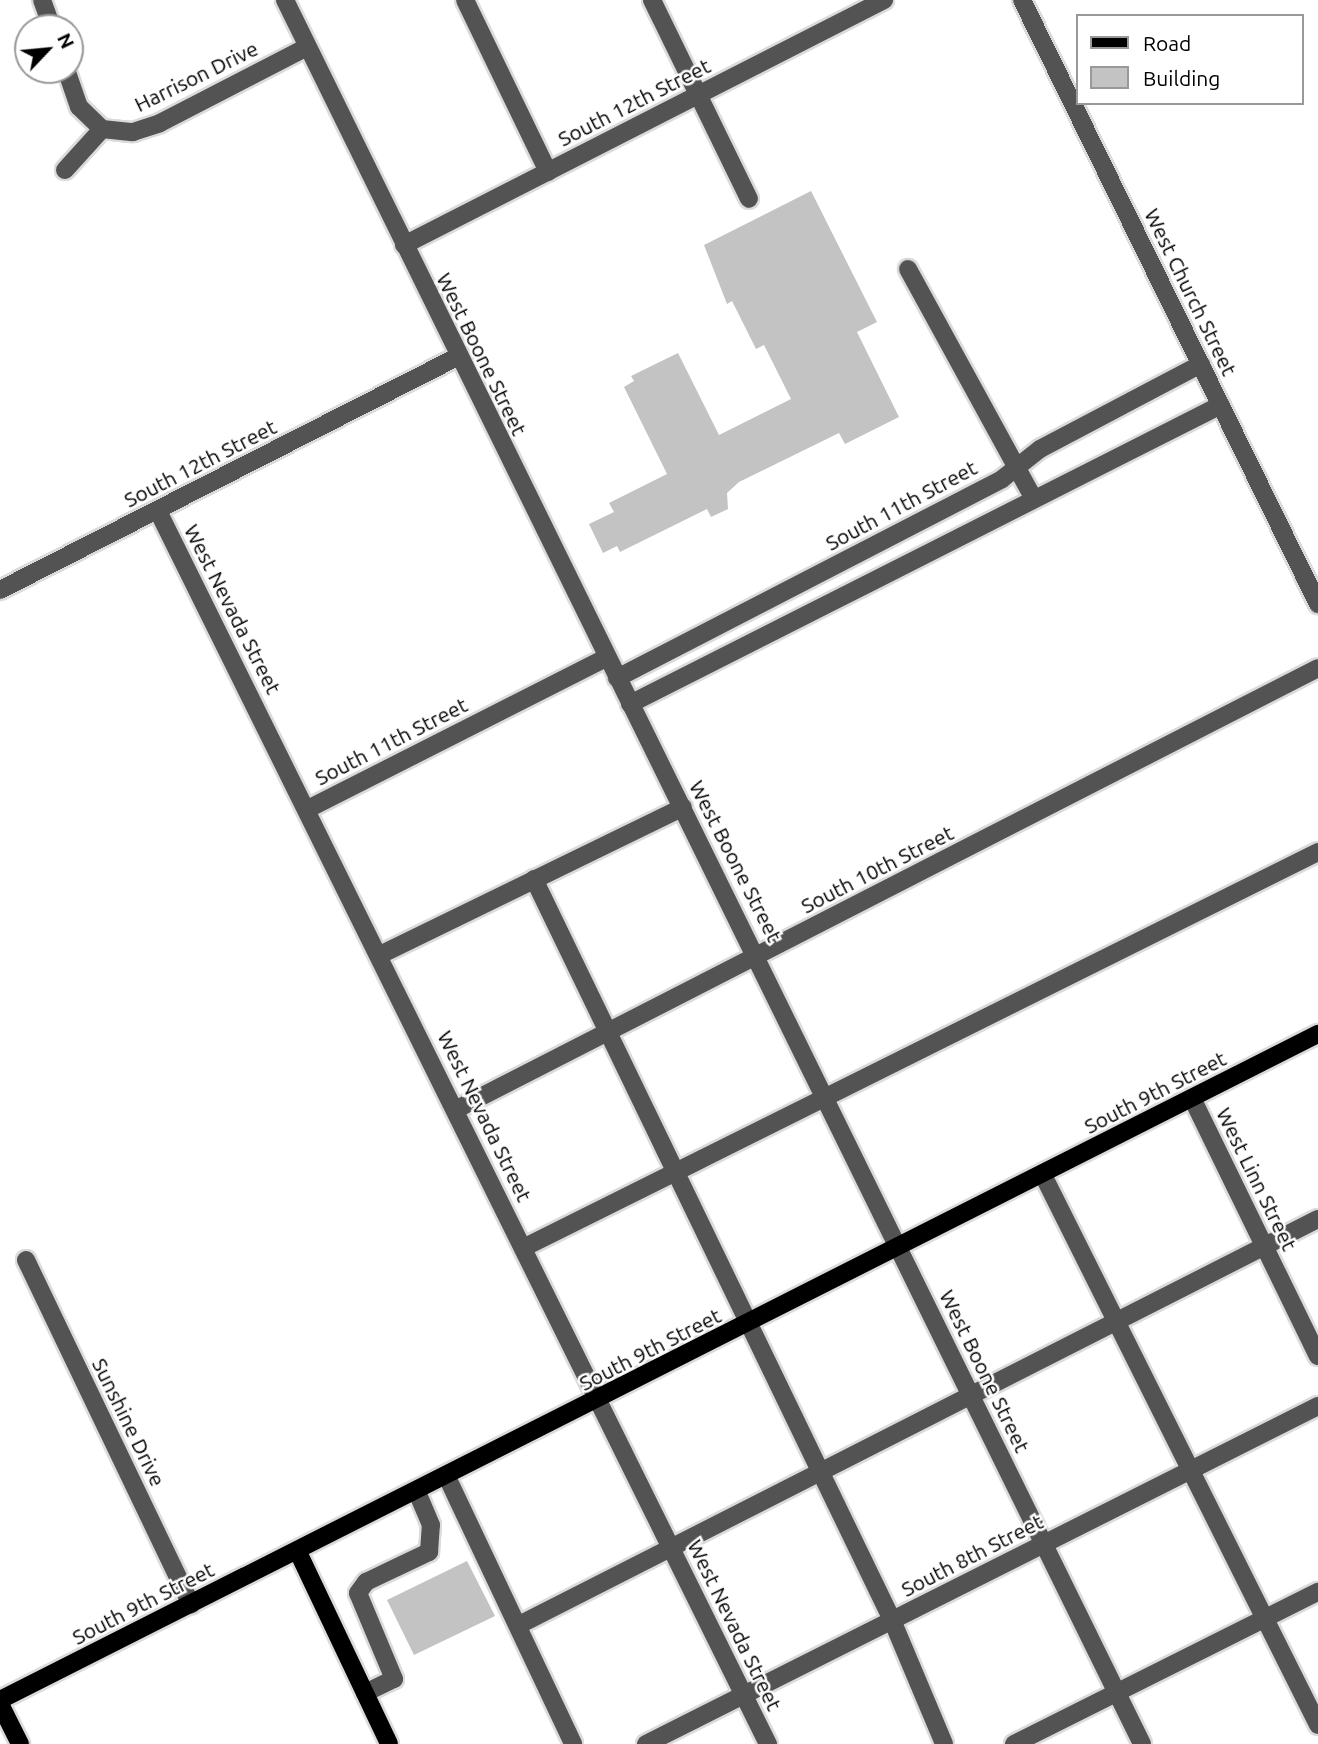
<!DOCTYPE html>
<html>
<head>
<meta charset="utf-8">
<style>
	body { margin:0 }
	#map { position:relative; width:1318px; height:1744px; overflow:hidden; background:#fff; font-family:Ubuntu,sans-serif }
	div>[style] { position:absolute }
	.building>* { inset:0; background:#c3c3c3 }
	.roads { filter:drop-shadow(2px 0 #dbdbdb) drop-shadow(-2px 0 #dbdbdb) drop-shadow(0 2px #dbdbdb) drop-shadow(0 -2px #dbdbdb) }
	.minor>* { height:18px; margin:-9px; padding:0 9px; transform-origin:9px; border-radius:9px; background:#535353 }
	.major>* { height:18px; margin:-9px; padding:0 9px; transform-origin:9px; border-radius:9px; background:#000 }
	span { translate:-50% -50%; white-space:nowrap; text-align:center; line-height:1.15; -webkit-text-stroke:5px #fff; paint-order:stroke }
	.street-label { font-size:21px; color:#000 }
	.legend { position:absolute; left:1076px; top:14px; width:228px; height:91px; box-sizing:border-box; background:#fff; border:2px solid #999; margin:0; padding:9px 12px; list-style:none; font-size:21px; color:#000 }
	.legend li { display:flex; align-items:center; gap:14px; height:35px }
	.legend b { width:35px; border:2px solid #999 }
	.north { position:absolute; left:14px; top:14px; width:70px; height:70px; box-sizing:border-box; background:#fff; border:2px solid #999; border-radius:50%; rotate:64deg; font-size:19px; font-weight:700; line-height:28px; text-align:center; color:#000 }
	.north::after { content:''; display:block; margin:auto; width:24px; height:32px; background:#000; clip-path:polygon(50% 0,100% 100%,50% 72%,0 100%) }
</style>
</head>
<body>
<div id="map">
	<div class="building">
		<div style="clip-path:polygon(811px 191px,877px 322px,857px 332px,899px 417px,845px 444px,839px 433px,739px 482px,727px 493px,728px 509px,711px 517px,707px 509px,620px 552px,617px 546px,603px 553px,589px 524px,614px 512px,609px 503px,667px 474px,624px 387px,634px 381px,631px 376px,678px 353px,719px 435px,791px 399px,764px 345px,756px 349px,732px 301px,727px 304px,704px 245px)"></div>
		<div style="clip-path:polygon(467px 1561px,495px 1616px,414px 1655px,387px 1600px)"></div>
	</div>
	<div class="roads">
		<div class="minor">
			<div style="left:42px;top:0;width:30px;rotate:70deg"></div>
			<div style="left:285px;top:0;width:1943px;rotate:63.83deg"></div>
			<div style="left:465px;top:0;width:191px;rotate:64.2deg"></div>
			<div style="left:652px;top:0;width:221px;rotate:64deg"></div>
			<div style="left:1022px;top:0;width:673px;rotate:63.89deg"></div>
			<div style="left:102px;top:129px;width:31px;rotate:6deg"></div>
			<div style="left:133px;top:132px;width:28px;rotate:-18deg"></div>
			<div style="left:160px;top:123px;width:165px;rotate:-27.3deg"></div>
			<div style="left:65px;top:170px;width:55px;rotate:-47.9deg"></div>
			<div style="left:102px;top:129px;width:32px;rotate:-136deg"></div>
			<div style="left:79px;top:107px;width:39px;rotate:-109deg"></div>
			<div style="left:404px;top:245px;width:539px;rotate:-27.04deg"></div>
			<div style="left:908px;top:269px;width:260px;rotate:61.3deg"></div>
			<div style="left:158px;top:511px;width:1376px;rotate:63.68deg"></div>
			<div style="left:0;top:590px;width:513px;rotate:-27.01deg"></div>
			<div style="left:617px;top:678px;width:433px;rotate:-27.3deg"></div>
			<div style="left:1002px;top:479px;width:48px;rotate:-38.3deg"></div>
			<div style="left:1040px;top:449px;width:182px;rotate:-27.8deg"></div>
			<div style="left:630px;top:704px;width:662px;rotate:-26.84deg"></div>
			<div style="left:308px;top:809px;width:335px;rotate:-26.9deg"></div>
			<div style="left:534px;top:879px;width:823px;rotate:64.21deg"></div>
			<div style="left:892px;top:1620px;width:134px;rotate:67.2deg"></div>
			<div style="left:380px;top:955px;width:337px;rotate:-26deg"></div>
			<div style="left:1192px;top:1098px;width:287px;rotate:64deg"></div>
			<div style="left:457px;top:1109px;width:967px;rotate:-27.12deg"></div>
			<div style="left:1043px;top:1175px;width:615px;rotate:63.43deg"></div>
			<div style="left:525px;top:1247px;width:886px;rotate:-26.48deg"></div>
			<div style="left:26px;top:1260px;width:382px;rotate:64.4deg"></div>
			<div style="left:447px;top:1477px;width:295px;rotate:64.7deg"></div>
			<div style="left:519px;top:1625px;width:896px;rotate:-26.94deg"></div>
			<div style="left:365px;top:1693px;width:32px;rotate:-26deg"></div>
			<div style="left:394px;top:1679px;width:93px;rotate:-112.7deg"></div>
			<div style="left:358px;top:1593px;width:14px;rotate:-54deg"></div>
			<div style="left:366px;top:1582px;width:70px;rotate:-25.5deg"></div>
			<div style="left:429px;top:1552px;width:27px;rotate:-86deg"></div>
			<div style="left:431px;top:1525px;width:36px;rotate:-113deg"></div>
			<div style="left:646px;top:1744px;width:752px;rotate:-26.7deg"></div>
			<div style="left:1014px;top:1744px;width:340px;rotate:-26.6deg"></div>
		</div>
		<div class="major">
			<div style="left:298px;top:1552px;width:212px;rotate:64.6deg"></div>
			<div style="left:0;top:1700px;width:1477px;rotate:-26.81deg"></div>
			<div style="left:0;top:1704px;width:45px;rotate:63.4deg"></div>
		</div>
	</div>
	<div class="street-label">
		<span style="left:196px;top:76px;rotate:-26deg">Harrison Drive</span>
		<span style="left:634px;top:102px;rotate:-27deg">South 12th Street</span>
		<span style="left:1191px;top:292px;rotate:64deg">West Church Street</span>
		<span style="left:482px;top:354px;rotate:64deg">West Boone Street</span>
		<span style="left:200px;top:463px;rotate:-27deg">South 12th Street</span>
		<span style="left:901px;top:505px;rotate:-28deg">South 11th Street</span>
		<span style="left:233px;top:609px;rotate:63deg">West Nevada Street</span>
		<span style="left:391px;top:741px;rotate:-27deg">South 11th Street</span>
		<span style="left:736px;top:861px;rotate:63deg">West Boone Street</span>
		<span style="left:877px;top:869px;rotate:-27deg">South 10th Street</span>
		<span style="left:1155px;top:1092px;rotate:-27deg">South 9th Street</span>
		<span style="left:485px;top:1116px;rotate:64deg">West Nevada Street</span>
		<span style="left:1257px;top:1179px;rotate:64deg">West Linn Street</span>
		<span style="left:650px;top:1349px;rotate:-27deg">South 9th Street</span>
		<span style="left:985px;top:1371px;rotate:64deg">West Boone Street</span>
		<span style="left:129px;top:1422px;rotate:64deg">Sunshine Drive</span>
		<span style="left:972px;top:1555px;rotate:-27deg">South 8th Street</span>
		<span style="left:143px;top:1603px;rotate:-27deg">South 9th Street</span>
		<span style="left:735px;top:1625px;rotate:64deg">West Nevada Street</span>
	</div>
	<ul class="legend">
	<li><b style="height:9px;background:#000"></b>Road</li>
	<li><b style="height:19px;background:#c3c3c3"></b>Building</li>
	</ul>
	<div class="north">N</div>
</div>
</body>
</html>
